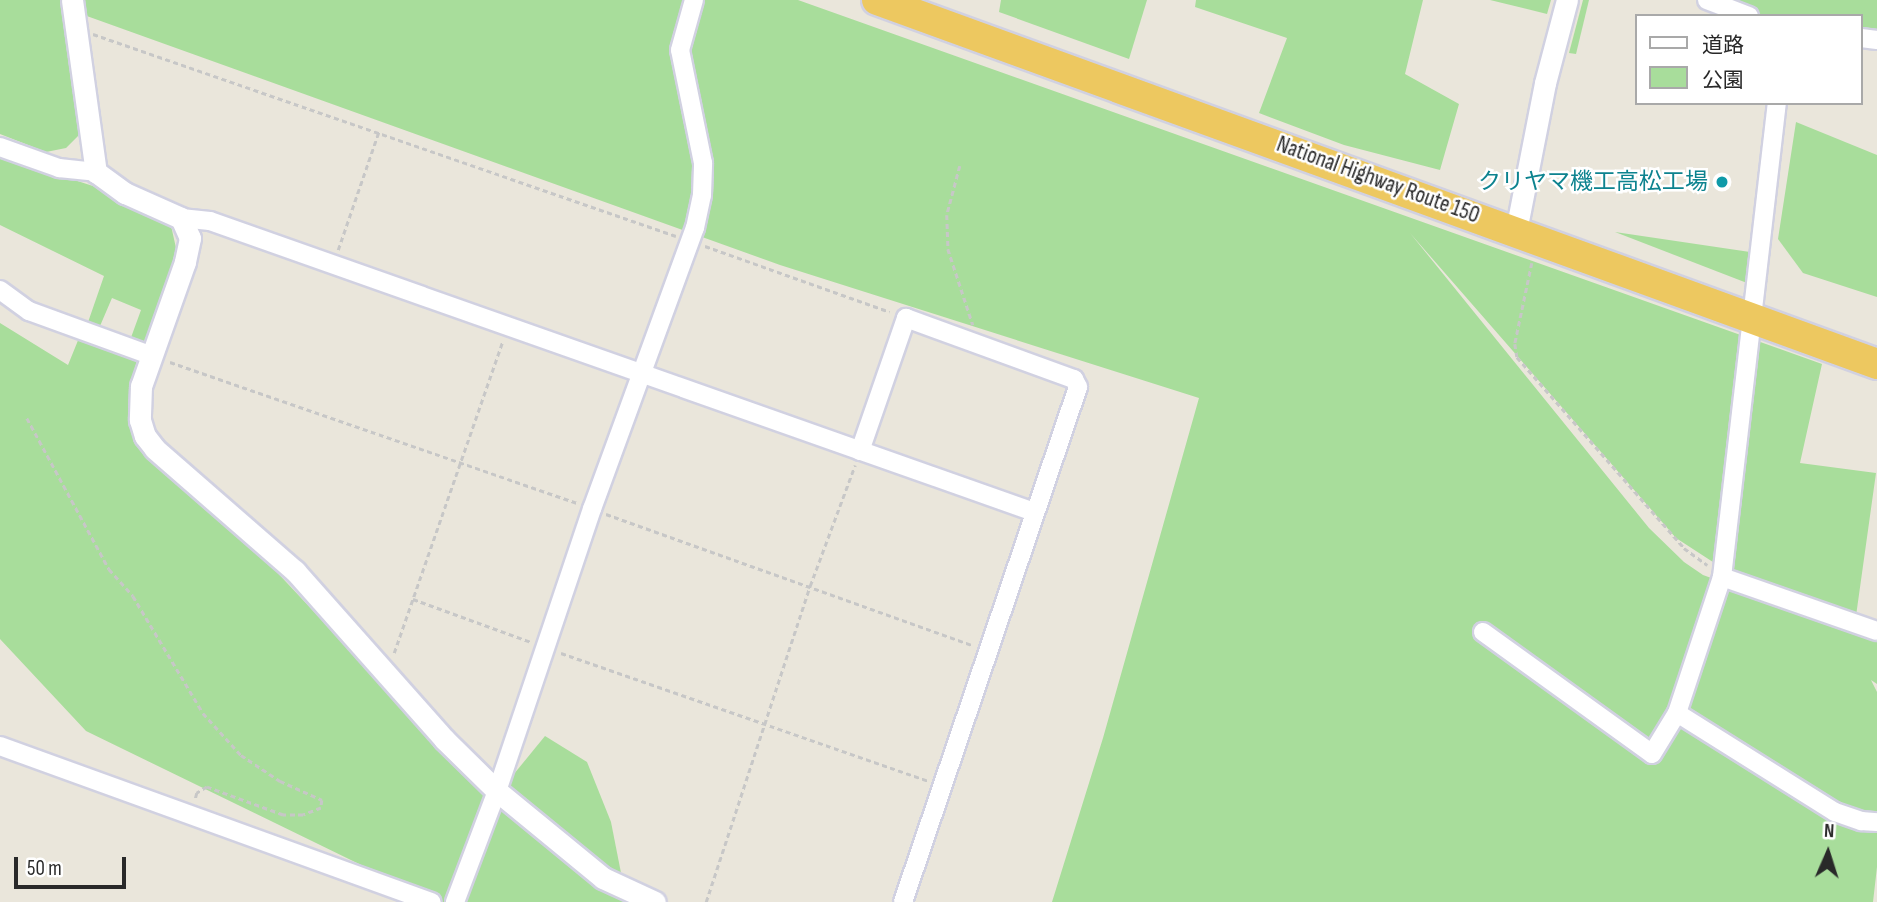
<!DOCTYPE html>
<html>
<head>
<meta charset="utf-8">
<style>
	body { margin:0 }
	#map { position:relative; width:1877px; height:902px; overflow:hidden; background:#eae6db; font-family:"Sofia Sans Condensed","Noto Sans JP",sans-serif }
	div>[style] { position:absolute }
	.green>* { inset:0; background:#a8dd9b }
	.path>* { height:2.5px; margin-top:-1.25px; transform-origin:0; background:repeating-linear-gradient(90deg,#c7c7c7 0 5px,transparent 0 8.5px) }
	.roads { filter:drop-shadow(2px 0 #d1d1e1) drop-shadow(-2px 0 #d1d1e1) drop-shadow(0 2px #d1d1e1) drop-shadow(0 -2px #d1d1e1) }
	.minor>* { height:18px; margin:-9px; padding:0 9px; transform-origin:9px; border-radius:9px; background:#fff }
	.tertiary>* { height:21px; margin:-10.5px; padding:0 10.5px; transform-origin:10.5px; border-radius:10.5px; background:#fff }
	.trunk>* { height:30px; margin:-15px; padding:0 15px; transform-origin:15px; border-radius:15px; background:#edc860 }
	.dots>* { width:19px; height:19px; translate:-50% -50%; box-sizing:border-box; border:4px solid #fff; border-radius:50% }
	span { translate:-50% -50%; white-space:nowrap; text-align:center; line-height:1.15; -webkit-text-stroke:5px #fff; paint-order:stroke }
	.street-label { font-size:23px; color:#292929 }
	.culture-label { font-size:23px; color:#0d838f }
	.right { translate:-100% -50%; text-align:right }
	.legend { position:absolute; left:1635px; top:14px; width:228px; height:91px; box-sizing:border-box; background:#fff; border:2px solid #a9a9a9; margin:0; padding:9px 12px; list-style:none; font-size:21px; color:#292929 }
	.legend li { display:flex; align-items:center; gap:14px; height:35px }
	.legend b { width:35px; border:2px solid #a9a9a9 }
	.north { position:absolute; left:1793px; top:818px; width:70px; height:70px; -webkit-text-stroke:5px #fff; paint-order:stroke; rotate:3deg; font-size:19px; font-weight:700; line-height:28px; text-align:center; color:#292929 }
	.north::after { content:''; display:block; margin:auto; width:24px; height:32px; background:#292929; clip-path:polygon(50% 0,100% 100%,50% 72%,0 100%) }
	.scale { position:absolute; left:14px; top:857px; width:112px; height:32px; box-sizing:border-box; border:4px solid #292929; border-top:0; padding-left:9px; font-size:21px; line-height:24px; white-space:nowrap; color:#292929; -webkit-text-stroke:5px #fff; paint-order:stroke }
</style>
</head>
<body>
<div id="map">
	<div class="green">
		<div style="clip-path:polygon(0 0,798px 0,1822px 364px,1800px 463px,1876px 473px,1856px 616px,1736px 577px,1676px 538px,1410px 233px,1649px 528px,1684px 562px,1703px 575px,1877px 639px,1877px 684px,1871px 680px,1877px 692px,1877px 867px,1873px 902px,1052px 902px,1103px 738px,1199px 398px,780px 265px,84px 15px,78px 136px,66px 148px,46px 152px,0 134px)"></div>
		<div style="clip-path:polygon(1001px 0,1147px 0,1129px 59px,999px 12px)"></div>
		<div style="clip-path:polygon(1196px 0,1423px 0,1405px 74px,1459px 104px,1440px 170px,1344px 145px,1259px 113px,1287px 38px,1195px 7px)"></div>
		<div style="clip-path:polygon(1490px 0,1551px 0,1547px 14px)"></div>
		<div style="clip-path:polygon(1583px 0,1589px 0,1576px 54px,1569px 53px)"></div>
		<div style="clip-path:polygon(1729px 0,1877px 0,1877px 36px,1861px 34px,1861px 16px,1765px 16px)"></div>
		<div style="clip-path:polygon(1796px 122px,1877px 155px,1877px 297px,1803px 273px,1778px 239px)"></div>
		<div style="clip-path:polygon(0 156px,96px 187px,170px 221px,178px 257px,143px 349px,129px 343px,141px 310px,112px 298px,97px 333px,86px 328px,104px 276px,0 225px)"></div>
		<div style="clip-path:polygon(1615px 232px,1750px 252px,1747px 283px)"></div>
		<div style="clip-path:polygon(0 323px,68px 365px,79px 338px,137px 359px,129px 401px,131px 426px,273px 568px,498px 808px,631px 902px,437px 902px,86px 731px,0 639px)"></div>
		<div style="clip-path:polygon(545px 736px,587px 762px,611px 822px,622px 878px,587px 858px,505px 785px)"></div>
	</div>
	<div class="path">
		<div style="left:93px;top:34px;width:617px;rotate:19.11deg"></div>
		<div style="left:960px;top:166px;width:51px;rotate:104.9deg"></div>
		<div style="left:947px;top:215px;width:34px;rotate:88deg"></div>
		<div style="left:948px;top:249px;width:80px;rotate:71.8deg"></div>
		<div style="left:705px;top:246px;width:196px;rotate:19.6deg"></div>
		<div style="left:338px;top:250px;width:126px;rotate:-71deg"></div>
		<div style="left:1532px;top:263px;width:83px;rotate:101.9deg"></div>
		<div style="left:1515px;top:344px;width:13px;rotate:81deg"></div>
		<div style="left:1517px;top:357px;width:254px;rotate:48.8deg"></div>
		<div style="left:1684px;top:548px;width:29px;rotate:36deg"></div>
		<div style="left:170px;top:362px;width:431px;rotate:19.1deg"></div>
		<div style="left:27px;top:418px;width:172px;rotate:61.5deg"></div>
		<div style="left:109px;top:569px;width:36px;rotate:48deg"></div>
		<div style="left:133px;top:596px;width:136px;rotate:59.1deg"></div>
		<div style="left:203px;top:713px;width:57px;rotate:47.9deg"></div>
		<div style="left:241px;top:755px;width:47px;rotate:33.7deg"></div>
		<div style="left:280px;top:781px;width:46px;rotate:24.3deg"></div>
		<div style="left:322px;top:800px;width:8px;rotate:97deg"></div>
		<div style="left:321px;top:808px;width:19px;rotate:159deg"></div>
		<div style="left:303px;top:815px;width:20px;rotate:180deg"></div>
		<div style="left:283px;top:815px;width:81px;rotate:-159.8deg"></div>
		<div style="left:207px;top:787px;width:12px;rotate:149deg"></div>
		<div style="left:197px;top:793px;width:8px;rotate:104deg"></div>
		<div style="left:606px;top:514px;width:389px;rotate:19.7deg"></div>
		<div style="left:413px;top:599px;width:126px;rotate:20deg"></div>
		<div style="left:394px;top:653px;width:329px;rotate:-70.8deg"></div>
		<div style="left:561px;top:653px;width:389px;rotate:19.2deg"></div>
		<div style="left:706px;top:902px;width:333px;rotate:-71.8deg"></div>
		<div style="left:810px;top:586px;width:129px;rotate:-69.6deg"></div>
	</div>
	<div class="roads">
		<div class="minor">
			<div style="left:1707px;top:0;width:45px;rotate:20.9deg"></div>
			<div style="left:1861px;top:38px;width:16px;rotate:7deg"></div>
			<div style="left:0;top:147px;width:63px;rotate:19.6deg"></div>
			<div style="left:59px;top:168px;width:37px;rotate:6deg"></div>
			<div style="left:181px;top:218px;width:29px;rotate:6deg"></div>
			<div style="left:210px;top:221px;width:874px;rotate:19.45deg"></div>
			<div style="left:0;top:290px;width:36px;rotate:36deg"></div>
			<div style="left:29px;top:311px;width:129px;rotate:20deg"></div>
			<div style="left:860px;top:451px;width:141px;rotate:-70.9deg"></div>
			<div style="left:906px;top:318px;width:179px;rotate:20deg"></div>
			<div style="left:1074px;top:379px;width:9px;rotate:63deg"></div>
			<div style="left:1078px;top:387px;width:544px;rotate:108.77deg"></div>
			<div style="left:1722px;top:577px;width:164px;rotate:19.2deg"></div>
			<div style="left:1483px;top:632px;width:208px;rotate:35.8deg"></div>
			<div style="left:1652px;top:754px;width:48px;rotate:-58.6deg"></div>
			<div style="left:1677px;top:713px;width:143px;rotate:-71.7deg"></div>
			<div style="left:1722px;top:577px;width:477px;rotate:-83.4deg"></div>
			<div style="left:1677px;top:713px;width:186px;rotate:32.1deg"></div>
			<div style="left:1835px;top:812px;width:28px;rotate:19deg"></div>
			<div style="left:1861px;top:821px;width:16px;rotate:4deg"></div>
			<div style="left:0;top:746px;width:459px;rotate:19.9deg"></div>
			<div style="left:455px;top:902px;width:119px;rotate:-69.3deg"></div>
			<div style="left:497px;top:791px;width:298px;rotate:-71.4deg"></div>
			<div style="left:592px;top:509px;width:299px;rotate:-69.9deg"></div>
			<div style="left:695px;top:228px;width:34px;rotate:-78deg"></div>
			<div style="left:702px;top:195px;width:32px;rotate:-88deg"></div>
			<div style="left:703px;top:163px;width:115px;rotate:-101.5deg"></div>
			<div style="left:680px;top:50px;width:52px;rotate:-74.4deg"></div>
		</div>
		<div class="tertiary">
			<div style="left:72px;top:0;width:174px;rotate:82.1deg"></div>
			<div style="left:96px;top:172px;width:36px;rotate:36deg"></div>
			<div style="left:125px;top:193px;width:61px;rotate:24.1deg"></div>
			<div style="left:181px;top:218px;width:22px;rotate:66deg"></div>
			<div style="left:190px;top:238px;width:25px;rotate:102deg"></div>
			<div style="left:185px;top:262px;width:132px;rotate:109.5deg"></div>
			<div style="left:141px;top:386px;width:34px;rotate:92deg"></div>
			<div style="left:140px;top:420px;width:17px;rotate:73deg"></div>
			<div style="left:145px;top:436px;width:16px;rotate:52deg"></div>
			<div style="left:155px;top:449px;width:186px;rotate:41.1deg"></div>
			<div style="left:295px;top:571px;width:225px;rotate:48.4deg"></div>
			<div style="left:444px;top:739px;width:74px;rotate:44.5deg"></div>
			<div style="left:497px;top:791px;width:137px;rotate:39.4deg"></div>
			<div style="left:603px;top:878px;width:57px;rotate:24.8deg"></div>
			<div style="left:1516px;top:231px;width:151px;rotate:-78.9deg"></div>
			<div style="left:1545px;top:83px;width:86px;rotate:-75.2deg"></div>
		</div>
		<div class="trunk">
			<div style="left:877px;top:0;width:1064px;rotate:20deg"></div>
		</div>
	</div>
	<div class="dots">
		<div style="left:1722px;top:182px;background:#0f9aa8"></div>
	</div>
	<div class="street-label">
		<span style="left:1378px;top:180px;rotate:20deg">National Highway Route 150</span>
	</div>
	<div class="culture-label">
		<span class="right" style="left:1708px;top:182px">クリヤマ機工高松工場</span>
	</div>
	<ul class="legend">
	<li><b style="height:9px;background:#fff"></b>道路</li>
	<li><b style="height:19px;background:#a8dd9b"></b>公園</li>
	</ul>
	<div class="north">N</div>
	<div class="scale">50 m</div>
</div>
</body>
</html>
